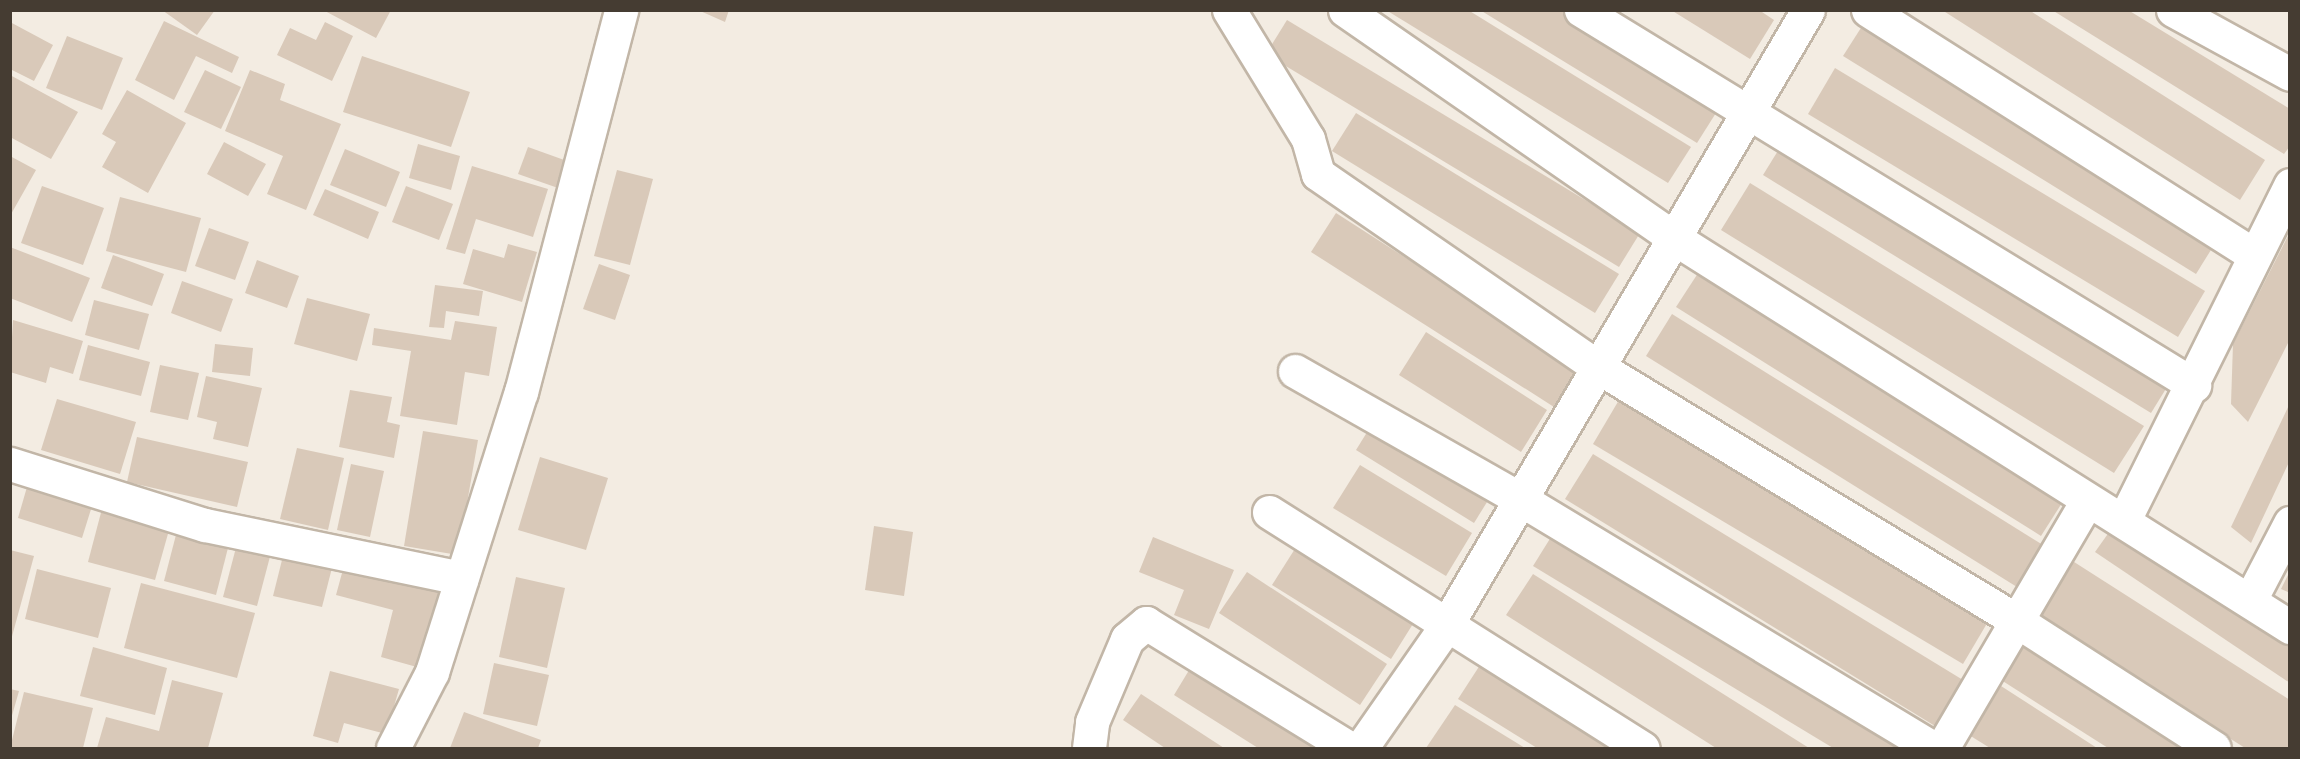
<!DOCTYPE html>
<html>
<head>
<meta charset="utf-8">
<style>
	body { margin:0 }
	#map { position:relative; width:2300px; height:759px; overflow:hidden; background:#f3ece2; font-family:Cabin,sans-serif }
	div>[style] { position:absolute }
	.building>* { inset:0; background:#d9c9b9 }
	.roads { filter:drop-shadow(2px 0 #c2b6a7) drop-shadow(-2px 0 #c2b6a7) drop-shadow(0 2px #c2b6a7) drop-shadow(0 -2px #c2b6a7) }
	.minor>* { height:33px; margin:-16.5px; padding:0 16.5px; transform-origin:16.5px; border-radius:16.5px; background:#fff }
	span { translate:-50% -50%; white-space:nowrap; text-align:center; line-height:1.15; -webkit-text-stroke:4.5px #fff; paint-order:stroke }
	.frame { position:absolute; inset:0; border:12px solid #453c32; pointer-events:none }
</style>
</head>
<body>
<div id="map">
	<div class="building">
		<div style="clip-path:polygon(162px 10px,215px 10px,197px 35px)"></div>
		<div style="clip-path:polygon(323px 10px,391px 10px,376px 38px)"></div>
		<div style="clip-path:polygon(698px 10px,729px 10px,725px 22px)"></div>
		<div style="clip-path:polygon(1386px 10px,1468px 10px,1691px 147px,1668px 183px)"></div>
		<div style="clip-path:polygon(1480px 10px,1566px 10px,1721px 105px,1697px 143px)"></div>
		<div style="clip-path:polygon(1671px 10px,1759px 10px,1774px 20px,1750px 59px)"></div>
		<div style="clip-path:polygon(1942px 10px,2029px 10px,2265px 160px,2240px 200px)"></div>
		<div style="clip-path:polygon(2052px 10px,2128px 10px,2290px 109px,2290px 146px,2284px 154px)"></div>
		<div style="clip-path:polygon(1287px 20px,1640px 233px,1619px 267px,1266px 54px)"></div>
		<div style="clip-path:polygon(1866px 20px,2219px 237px,2196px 274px,1843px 56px)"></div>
		<div style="clip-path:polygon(164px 21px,239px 57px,232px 73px,196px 56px,174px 100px,135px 80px)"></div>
		<div style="clip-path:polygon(10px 22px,53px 45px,34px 81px,10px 69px)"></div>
		<div style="clip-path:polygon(325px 22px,353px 36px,332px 81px,277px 55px,290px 28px,316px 40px)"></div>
		<div style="clip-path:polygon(67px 36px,123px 58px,102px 110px,46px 88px)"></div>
		<div style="clip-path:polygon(362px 56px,470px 92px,451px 147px,343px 112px)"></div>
		<div style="clip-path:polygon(1835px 68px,2205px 291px,2178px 337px,1808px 114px)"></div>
		<div style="clip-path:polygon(205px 70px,241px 87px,221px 129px,184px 112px)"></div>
		<div style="clip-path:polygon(250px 70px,285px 84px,280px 100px,341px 124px,306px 210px,267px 194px,283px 156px,225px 131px)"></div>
		<div style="clip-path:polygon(10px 75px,78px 112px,51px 159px,10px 137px)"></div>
		<div style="clip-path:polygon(127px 90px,186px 123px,148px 193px,102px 167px,116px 142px,102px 134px)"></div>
		<div style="clip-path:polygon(1356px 113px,1619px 274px,1595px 313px,1332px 151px)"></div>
		<div style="clip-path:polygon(1784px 141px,2172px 379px,2151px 413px,1763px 175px)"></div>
		<div style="clip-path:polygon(224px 142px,266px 164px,248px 196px,207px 174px)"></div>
		<div style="clip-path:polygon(418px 144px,460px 156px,451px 190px,409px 178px)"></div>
		<div style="clip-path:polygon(528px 147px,567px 161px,558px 188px,518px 174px)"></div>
		<div style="clip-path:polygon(345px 149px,400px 172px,386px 207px,330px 185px)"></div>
		<div style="clip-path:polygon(10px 156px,36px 170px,10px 216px)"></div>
		<div style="clip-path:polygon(472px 166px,548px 189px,533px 237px,476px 219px,465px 254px,446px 249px)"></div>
		<div style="clip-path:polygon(617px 170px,653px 179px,630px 265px,594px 256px)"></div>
		<div style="clip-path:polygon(1750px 183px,2144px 426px,2114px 473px,1721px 230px)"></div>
		<div style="clip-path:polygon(42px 186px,104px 208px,83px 265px,21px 243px)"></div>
		<div style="clip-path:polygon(406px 186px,453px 204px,439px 240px,392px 222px)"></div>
		<div style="clip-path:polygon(325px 189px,379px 212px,368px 239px,313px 215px)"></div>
		<div style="clip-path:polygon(120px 197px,201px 218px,186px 272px,106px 251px)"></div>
		<div style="clip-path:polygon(1336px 213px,1579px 369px,1554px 407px,1311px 252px)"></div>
		<div style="clip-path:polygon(209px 228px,249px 242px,235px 280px,195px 266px)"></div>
		<div style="clip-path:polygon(2290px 232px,2290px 339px,2248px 422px,2231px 404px,2233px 344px)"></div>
		<div style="clip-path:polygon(508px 244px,537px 252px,522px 302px,463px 284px,473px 249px,504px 258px)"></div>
		<div style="clip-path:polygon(10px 247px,90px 278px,72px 322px,10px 298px)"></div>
		<div style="clip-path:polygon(113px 255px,164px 274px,152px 306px,101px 288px)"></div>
		<div style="clip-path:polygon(257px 260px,299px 276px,287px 308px,245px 293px)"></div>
		<div style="clip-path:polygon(599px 264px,630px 275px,615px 320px,583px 309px)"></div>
		<div style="clip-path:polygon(1702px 267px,2067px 495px,2041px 536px,1676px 307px)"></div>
		<div style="clip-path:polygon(182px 281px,233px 299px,221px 332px,171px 313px)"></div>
		<div style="clip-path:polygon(435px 285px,483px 291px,479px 316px,446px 311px,444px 328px,429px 327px)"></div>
		<div style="clip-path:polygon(307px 298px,370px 314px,357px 361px,294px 344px)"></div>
		<div style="clip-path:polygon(94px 300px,149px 314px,139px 350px,85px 335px)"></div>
		<div style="clip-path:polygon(1672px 314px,2043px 545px,2017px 587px,1646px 356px)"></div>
		<div style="clip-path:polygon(13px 320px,83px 341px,73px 374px,50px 367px,46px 383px,10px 372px)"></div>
		<div style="clip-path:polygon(455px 321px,497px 327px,489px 376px,465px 372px,457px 425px,400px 416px,411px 351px,372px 345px,374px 328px,451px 340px)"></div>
		<div style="clip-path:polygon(1426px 332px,1547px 410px,1521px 452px,1399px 375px)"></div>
		<div style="clip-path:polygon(215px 344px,253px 348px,250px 376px,212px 372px)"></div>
		<div style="clip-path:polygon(88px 345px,150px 362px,141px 396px,79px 380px)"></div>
		<div style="clip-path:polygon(160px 365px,199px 373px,188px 420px,150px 412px)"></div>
		<div style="clip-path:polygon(206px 376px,262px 388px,248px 447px,213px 439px,217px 422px,197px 417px)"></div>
		<div style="clip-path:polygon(350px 390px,392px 397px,387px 422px,400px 425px,394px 458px,339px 447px)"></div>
		<div style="clip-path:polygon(57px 399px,136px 422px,120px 474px,41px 450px)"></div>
		<div style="clip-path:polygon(1619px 400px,1989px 620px,1963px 664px,1593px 444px)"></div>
		<div style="clip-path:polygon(2290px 403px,2290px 460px,2251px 543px,2231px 527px)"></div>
		<div style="clip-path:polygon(1374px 421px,1492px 494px,1474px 523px,1356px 450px)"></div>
		<div style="clip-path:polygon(423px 431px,478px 440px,458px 555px,404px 546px)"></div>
		<div style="clip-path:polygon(137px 437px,248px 462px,237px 507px,127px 482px)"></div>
		<div style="clip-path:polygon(297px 448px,344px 458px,328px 530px,280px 519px)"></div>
		<div style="clip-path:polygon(1593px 454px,1963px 680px,1935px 726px,1565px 499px)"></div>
		<div style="clip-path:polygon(540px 457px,608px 478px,586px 550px,518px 530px)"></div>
		<div style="clip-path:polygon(351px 464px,384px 471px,370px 537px,337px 530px)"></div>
		<div style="clip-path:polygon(1360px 465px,1472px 533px,1446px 576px,1333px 508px)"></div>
		<div style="clip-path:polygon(27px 487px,92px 506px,82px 538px,18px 518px)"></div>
		<div style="clip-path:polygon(103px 505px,171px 523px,155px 580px,88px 562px)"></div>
		<div style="clip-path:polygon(2117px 521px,2290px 637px,2290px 683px,2095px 552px)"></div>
		<div style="clip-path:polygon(874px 526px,913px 532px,904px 596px,865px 590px)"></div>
		<div style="clip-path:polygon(1556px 529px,1909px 748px,1833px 748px,1533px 566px)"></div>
		<div style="clip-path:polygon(177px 531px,229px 544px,216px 595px,164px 581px)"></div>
		<div style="clip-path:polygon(1153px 537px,1234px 570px,1209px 629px,1174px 615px,1184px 590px,1139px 572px)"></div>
		<div style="clip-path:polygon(238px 540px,272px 549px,257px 606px,223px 597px)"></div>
		<div style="clip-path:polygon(1298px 544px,1416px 619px,1391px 659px,1272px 585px)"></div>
		<div style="clip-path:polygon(285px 548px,334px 560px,322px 607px,273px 596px)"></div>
		<div style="clip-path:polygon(10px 550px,34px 556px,11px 640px,10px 640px)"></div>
		<div style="clip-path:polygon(2071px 560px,2290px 700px,2290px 748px,2245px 748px,2036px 615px)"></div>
		<div style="clip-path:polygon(345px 562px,446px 589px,424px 669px,381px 657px,393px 610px,336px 595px)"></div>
		<div style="clip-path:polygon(37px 569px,111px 588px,98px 638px,25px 619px)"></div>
		<div style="clip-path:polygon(2290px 571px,2290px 593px,2281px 589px)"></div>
		<div style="clip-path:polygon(1247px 572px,1387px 664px,1360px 705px,1219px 613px)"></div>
		<div style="clip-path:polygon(1533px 574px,1809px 748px,1716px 748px,1506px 615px)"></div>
		<div style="clip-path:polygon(516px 577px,565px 588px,547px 668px,499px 657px)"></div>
		<div style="clip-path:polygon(141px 583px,255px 613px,237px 678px,124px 648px)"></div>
		<div style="clip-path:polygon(2025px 636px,2199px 748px,2108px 748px,1998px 678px)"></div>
		<div style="clip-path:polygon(93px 647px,167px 668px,155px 715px,80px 696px)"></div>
		<div style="clip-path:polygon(1197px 657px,1342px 748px,1258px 748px,1174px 695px)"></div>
		<div style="clip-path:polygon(1482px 662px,1620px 748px,1537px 748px,1458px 699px)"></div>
		<div style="clip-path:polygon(494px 663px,549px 675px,537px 726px,483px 714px)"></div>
		<div style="clip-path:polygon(330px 671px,399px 689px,386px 734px,344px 723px,338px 743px,313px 736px)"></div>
		<div style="clip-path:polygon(172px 680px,223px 693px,208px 748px,97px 748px,106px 717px,159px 731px)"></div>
		<div style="clip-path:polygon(2001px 686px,2097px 748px,1990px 748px,1969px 735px)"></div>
		<div style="clip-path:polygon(10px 689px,19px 691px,11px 719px,10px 719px)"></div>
		<div style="clip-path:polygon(24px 692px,93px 708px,83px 748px,10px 748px)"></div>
		<div style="clip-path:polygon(1141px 694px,1224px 748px,1165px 748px,1123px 720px)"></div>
		<div style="clip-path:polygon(1455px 705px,1525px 748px,1426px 748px)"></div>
		<div style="clip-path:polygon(464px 712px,541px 740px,538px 748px,450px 748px)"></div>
	</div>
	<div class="roads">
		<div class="minor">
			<div style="left:1229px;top:10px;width:151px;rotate:58.5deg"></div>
			<div style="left:1308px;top:139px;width:36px;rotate:74deg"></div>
			<div style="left:1318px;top:174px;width:340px;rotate:34.6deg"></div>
			<div style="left:1598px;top:367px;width:490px;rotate:31.2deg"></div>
			<div style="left:2017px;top:621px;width:234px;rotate:32.8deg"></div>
			<div style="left:1345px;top:10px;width:400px;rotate:34.7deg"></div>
			<div style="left:1674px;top:238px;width:729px;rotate:32.27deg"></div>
			<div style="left:1581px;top:10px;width:719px;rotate:31.46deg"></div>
			<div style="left:1868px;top:10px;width:456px;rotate:32.4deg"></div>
			<div style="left:2173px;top:10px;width:133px;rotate:28.7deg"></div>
			<div style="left:1295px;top:371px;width:259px;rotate:29.6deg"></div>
			<div style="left:1520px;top:499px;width:481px;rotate:31.1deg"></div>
			<div style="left:10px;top:464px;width:204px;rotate:17.4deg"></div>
			<div style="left:205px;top:525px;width:262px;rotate:11.7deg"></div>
			<div style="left:1269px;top:512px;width:442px;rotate:32.3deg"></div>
			<div style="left:2124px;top:520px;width:374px;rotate:-63.6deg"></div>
			<div style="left:2250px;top:600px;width:87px;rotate:-62.5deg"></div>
			<div style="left:393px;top:748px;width:85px;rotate:-62.8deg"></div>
			<div style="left:432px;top:672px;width:294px;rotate:-72.4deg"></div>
			<div style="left:521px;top:392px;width:395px;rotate:-75.3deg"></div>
			<div style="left:1089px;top:748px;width:26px;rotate:-83deg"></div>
			<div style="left:1092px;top:722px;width:90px;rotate:-67.1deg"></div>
			<div style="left:1127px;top:639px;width:25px;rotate:-40deg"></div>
			<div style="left:1146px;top:623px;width:238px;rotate:31.6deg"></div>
			<div style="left:1361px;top:748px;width:149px;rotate:-55.1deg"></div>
			<div style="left:1446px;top:626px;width:714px;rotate:-59.56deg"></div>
			<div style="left:1942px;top:748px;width:284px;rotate:-59.6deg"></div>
		</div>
	</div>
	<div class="frame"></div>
</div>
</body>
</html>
